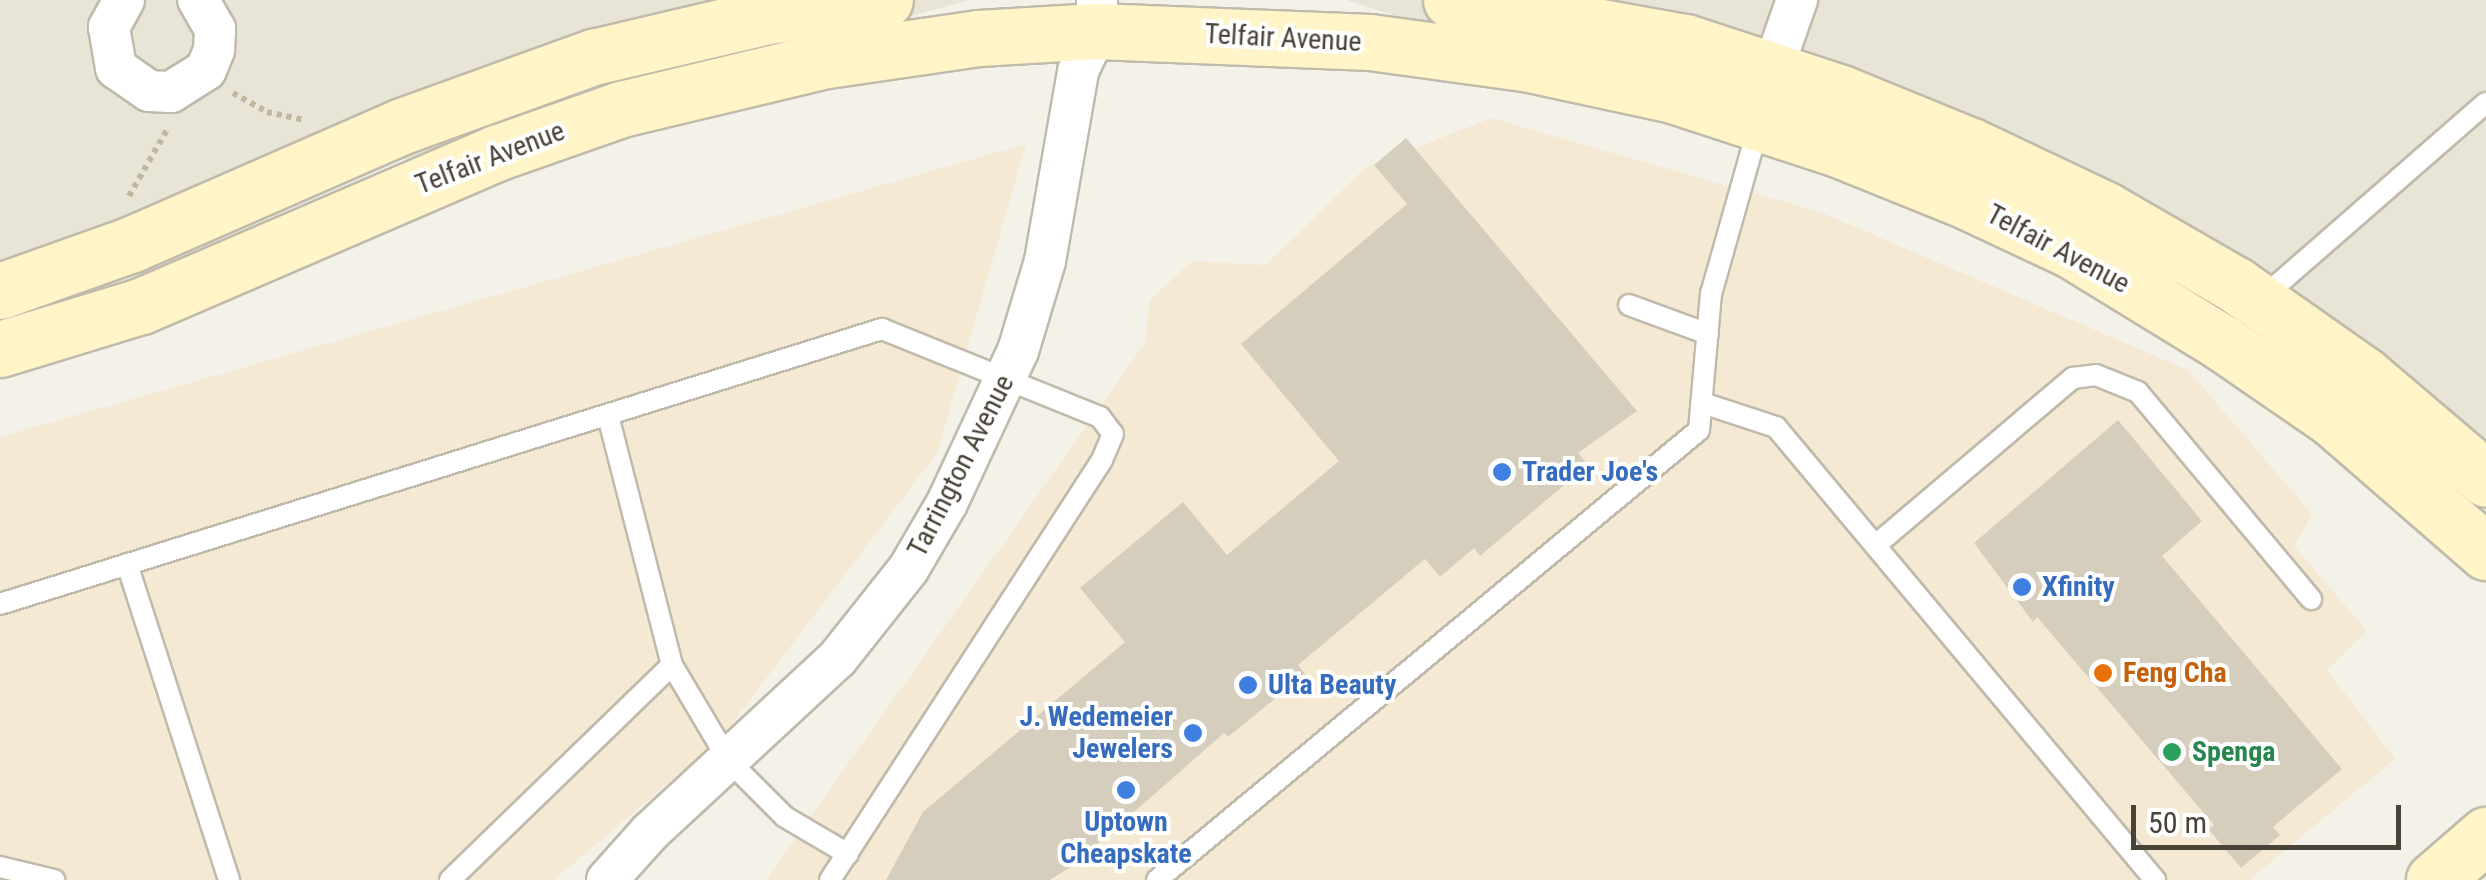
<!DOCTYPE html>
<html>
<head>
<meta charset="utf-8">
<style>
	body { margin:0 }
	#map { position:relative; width:2486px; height:880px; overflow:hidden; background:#f4f1e8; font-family:"Roboto Condensed",sans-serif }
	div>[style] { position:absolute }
	.residential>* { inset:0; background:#e8e4d6 }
	.commercial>* { inset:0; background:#f6e9d3 }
	.building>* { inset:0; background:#d6cebd }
	.path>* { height:6px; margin-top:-3px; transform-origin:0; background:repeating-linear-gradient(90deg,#c2b69c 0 5px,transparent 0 10px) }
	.roads { filter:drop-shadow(2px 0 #c0baab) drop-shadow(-2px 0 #c0baab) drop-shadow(0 2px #c0baab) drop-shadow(0 -2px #c0baab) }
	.lane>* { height:20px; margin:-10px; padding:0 10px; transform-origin:10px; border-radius:10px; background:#fff }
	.street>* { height:40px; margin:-20px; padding:0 20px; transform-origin:20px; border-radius:20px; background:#fff }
	.secondary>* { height:55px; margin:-27.5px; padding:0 27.5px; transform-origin:27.5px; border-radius:27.5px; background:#fff5c8 }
	.dots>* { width:28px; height:28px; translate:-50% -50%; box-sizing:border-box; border:5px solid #fff; border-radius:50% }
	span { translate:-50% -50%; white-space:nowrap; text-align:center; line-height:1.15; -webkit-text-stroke:8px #fff; paint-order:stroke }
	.street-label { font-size:28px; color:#484237 }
	.shop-label { font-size:28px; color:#366cbe; font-weight:700 }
	.left { translate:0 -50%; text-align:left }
	.right { translate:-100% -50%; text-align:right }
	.food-label { font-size:28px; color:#c56008; font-weight:700 }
	.leisure-label { font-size:28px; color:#27864d; font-weight:700 }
	.scale { position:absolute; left:2131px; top:805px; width:270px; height:45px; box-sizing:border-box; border:5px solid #484237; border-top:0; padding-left:12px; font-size:30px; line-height:35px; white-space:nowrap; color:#484237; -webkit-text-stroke:8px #fff; paint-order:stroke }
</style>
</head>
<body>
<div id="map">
	<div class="residential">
		<div style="clip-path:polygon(0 0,969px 0,0 273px)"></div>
		<div style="clip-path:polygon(1346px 0,2486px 0,2486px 498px,2253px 290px)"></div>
	</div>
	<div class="commercial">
		<div style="clip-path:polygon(1491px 118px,1823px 213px,2188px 370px,2312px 514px,2294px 546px,2367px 631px,2327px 670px,2395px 759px,2249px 880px,766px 880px,1145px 343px,1150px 300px,1192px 261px,1266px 265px,1365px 168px)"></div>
		<div style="clip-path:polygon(1026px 144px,937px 453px,721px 738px,554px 880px,0 880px,0 437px)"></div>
	</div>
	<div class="building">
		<div style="clip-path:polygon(1406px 138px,1637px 411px,1578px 453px,1588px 465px,1480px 556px,1474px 548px,1440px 577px,1425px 559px,1298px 665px,1305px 674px,1228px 737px,1224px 733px,1075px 864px,1050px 880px,886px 880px,923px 812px,1125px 642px,1080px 588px,1183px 502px,1227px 555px,1339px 461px,1241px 344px,1407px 204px,1374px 165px)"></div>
		<div style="clip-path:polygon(2118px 420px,2202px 521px,2162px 556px,2342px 769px,2273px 827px,2280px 835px,2241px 868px,2209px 830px,2214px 825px,2037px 617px,2033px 622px,1974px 543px)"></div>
	</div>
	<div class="path">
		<div style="left:233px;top:93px;width:39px;rotate:29deg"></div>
		<div style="left:267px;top:112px;width:39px;rotate:12deg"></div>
		<div style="left:129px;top:196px;width:76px;rotate:-60.1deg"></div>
	</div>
	<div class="roads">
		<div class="lane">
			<div style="left:2261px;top:299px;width:298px;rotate:-41.1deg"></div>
			<div style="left:1629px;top:305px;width:84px;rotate:20.2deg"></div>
			<div style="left:1703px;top:403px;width:77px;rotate:18.2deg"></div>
			<div style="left:1776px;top:427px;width:591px;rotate:50.08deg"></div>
			<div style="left:1877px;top:544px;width:257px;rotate:-40.3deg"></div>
			<div style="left:2073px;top:378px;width:23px;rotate:-7deg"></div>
			<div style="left:2096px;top:375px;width:45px;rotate:22deg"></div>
			<div style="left:2138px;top:392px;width:270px;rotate:50.1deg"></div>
			<div style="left:127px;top:564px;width:332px;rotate:72.1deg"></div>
			<div style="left:0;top:604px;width:924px;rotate:-17.32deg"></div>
			<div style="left:882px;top:329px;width:235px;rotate:22deg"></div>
			<div style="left:1100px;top:417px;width:21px;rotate:53deg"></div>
			<div style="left:1113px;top:434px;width:28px;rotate:113deg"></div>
			<div style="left:1102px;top:460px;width:500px;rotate:122.93deg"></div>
			<div style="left:672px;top:665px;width:112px;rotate:59.3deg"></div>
			<div style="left:729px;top:761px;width:79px;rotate:45deg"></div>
			<div style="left:785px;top:817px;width:73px;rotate:30.4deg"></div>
			<div style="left:0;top:867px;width:56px;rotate:13.5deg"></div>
			<div style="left:450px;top:880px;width:309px;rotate:-44.1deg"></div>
			<div style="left:672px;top:665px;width:258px;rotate:-104.4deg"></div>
			<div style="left:1157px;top:880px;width:704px;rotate:-39.7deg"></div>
			<div style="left:1699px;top:430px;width:137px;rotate:-85deg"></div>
			<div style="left:1711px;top:294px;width:177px;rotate:-74.2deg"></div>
		</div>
		<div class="street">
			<div style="left:124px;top:0;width:31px;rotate:119deg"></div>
			<div style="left:109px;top:27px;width:42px;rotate:80.3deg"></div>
			<div style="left:116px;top:68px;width:40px;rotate:34.9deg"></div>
			<div style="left:149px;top:91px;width:22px;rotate:3deg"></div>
			<div style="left:171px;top:92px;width:41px;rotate:-32.2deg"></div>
			<div style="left:206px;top:70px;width:22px;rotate:-68deg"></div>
			<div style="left:214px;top:50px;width:21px;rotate:-87deg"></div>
			<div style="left:215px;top:29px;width:34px;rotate:-120deg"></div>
			<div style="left:1764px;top:94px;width:100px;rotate:-70.7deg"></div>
			<div style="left:607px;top:880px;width:64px;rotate:-48.1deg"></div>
			<div style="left:650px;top:832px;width:255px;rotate:-42.8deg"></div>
			<div style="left:837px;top:659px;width:116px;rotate:-51.6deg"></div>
			<div style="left:909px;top:568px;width:75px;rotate:-59.7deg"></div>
			<div style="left:947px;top:503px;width:168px;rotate:-65deg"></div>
			<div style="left:1018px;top:351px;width:94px;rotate:-73.3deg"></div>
			<div style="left:1045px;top:261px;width:193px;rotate:-80.1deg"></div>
			<div style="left:1078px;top:71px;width:44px;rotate:-64.6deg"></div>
			<div style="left:1097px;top:31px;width:31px;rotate:-90deg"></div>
		</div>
		<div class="secondary">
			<div style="left:1451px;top:0;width:238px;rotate:10.2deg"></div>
			<div style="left:1685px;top:42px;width:164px;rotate:18.1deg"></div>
			<div style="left:1841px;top:93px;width:140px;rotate:22.2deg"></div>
			<div style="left:1971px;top:146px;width:149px;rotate:25.4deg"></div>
			<div style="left:2106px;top:210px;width:150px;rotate:30deg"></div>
			<div style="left:2236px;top:285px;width:156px;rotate:35.1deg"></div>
			<div style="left:2364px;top:375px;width:160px;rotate:40.4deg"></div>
			<div style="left:0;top:291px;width:140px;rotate:-19.6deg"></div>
			<div style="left:132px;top:244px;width:295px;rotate:-23.6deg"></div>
			<div style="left:402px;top:126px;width:203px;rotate:-19.9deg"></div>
			<div style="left:593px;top:57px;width:180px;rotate:-13.2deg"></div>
			<div style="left:768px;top:16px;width:118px;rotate:-7.8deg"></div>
			<div style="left:0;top:349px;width:147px;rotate:-17deg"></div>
			<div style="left:141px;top:306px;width:387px;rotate:-23.3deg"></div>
			<div style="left:496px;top:153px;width:133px;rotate:-19.4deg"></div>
			<div style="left:621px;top:109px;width:212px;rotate:-13.4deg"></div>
			<div style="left:827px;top:60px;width:153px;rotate:-8.3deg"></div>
			<div style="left:978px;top:38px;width:119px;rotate:-3.4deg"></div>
			<div style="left:1097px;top:31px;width:273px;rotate:2.3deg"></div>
			<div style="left:1370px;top:42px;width:162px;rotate:7.8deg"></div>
			<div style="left:1530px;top:64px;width:146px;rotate:12.2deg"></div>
			<div style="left:1673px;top:95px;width:174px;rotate:18.1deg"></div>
			<div style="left:1838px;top:149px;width:141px;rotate:22deg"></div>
			<div style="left:1969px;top:202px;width:113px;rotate:25.2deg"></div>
			<div style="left:2071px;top:250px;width:176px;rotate:31.5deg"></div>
			<div style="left:2221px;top:342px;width:136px;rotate:34.5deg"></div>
			<div style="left:2333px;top:419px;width:203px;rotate:41deg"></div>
			<div style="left:2434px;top:880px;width:69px;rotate:-40.9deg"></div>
		</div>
	</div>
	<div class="dots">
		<div style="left:1502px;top:472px;background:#3f7fe0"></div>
		<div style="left:2022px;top:587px;background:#3f7fe0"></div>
		<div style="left:2103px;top:673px;background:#e8710a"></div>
		<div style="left:1248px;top:685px;background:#3f7fe0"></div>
		<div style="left:1193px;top:733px;background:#3f7fe0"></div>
		<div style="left:2172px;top:752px;background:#2e9e5b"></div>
		<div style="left:1126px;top:790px;background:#3f7fe0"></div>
	</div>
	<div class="street-label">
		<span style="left:1283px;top:38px;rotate:3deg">Telfair Avenue</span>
		<span style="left:490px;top:158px;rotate:-21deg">Telfair Avenue</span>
		<span style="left:2058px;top:249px;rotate:28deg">Telfair Avenue</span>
		<span style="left:961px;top:466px;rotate:-63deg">Tarrington Avenue</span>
	</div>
	<div class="shop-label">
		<span class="left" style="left:1522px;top:472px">Trader Joe's</span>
		<span class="left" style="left:2042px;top:587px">Xfinity</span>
		<span class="left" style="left:1268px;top:685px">Ulta Beauty</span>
		<span class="right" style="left:1173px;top:733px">J. Wedemeier<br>Jewelers</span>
		<span style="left:1126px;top:838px">Uptown<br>Cheapskate</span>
	</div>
	<div class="food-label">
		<span class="left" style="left:2123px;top:673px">Feng Cha</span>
	</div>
	<div class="leisure-label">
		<span class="left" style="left:2192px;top:752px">Spenga</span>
	</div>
	<div class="scale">50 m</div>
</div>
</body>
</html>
